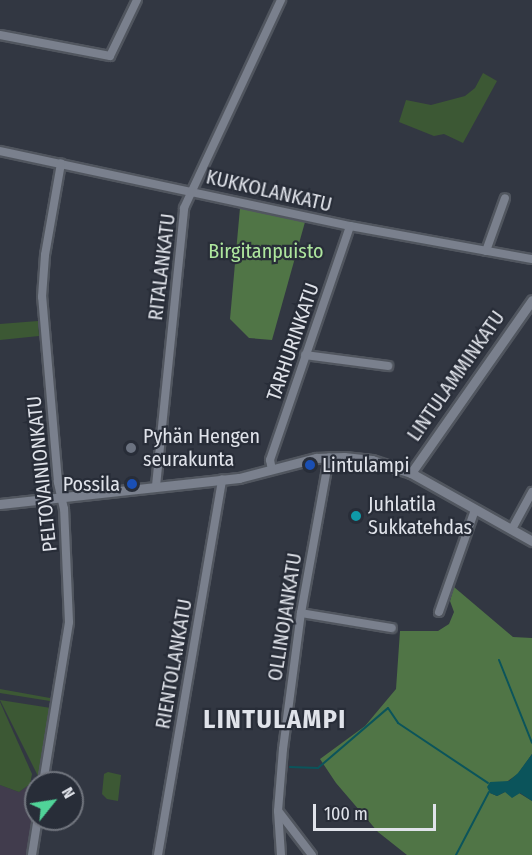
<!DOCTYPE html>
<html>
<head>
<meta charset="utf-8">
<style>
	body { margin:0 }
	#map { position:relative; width:532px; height:855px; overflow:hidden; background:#323742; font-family:"Fira Sans Condensed",sans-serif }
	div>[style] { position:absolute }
	.education>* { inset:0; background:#413c4d }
	.green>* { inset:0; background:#3c5834 }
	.forest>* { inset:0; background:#507546 }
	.water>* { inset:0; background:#0b545b }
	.stream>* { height:2px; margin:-1px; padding:0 1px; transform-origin:1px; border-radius:1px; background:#0b545b }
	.roads { filter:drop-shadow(2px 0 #51565f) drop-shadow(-2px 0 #51565f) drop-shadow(0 2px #51565f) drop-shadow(0 -2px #51565f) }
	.minor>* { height:8px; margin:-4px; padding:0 4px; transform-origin:4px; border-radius:4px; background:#7a808d }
	.tertiary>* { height:9px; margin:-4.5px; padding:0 4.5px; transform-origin:4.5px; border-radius:4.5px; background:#7a808d }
	.dots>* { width:16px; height:16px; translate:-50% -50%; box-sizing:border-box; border:3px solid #282d38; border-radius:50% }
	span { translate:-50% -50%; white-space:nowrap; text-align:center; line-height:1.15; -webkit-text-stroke:4.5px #282d38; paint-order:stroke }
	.street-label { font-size:20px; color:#e0e3ea }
	.park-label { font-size:20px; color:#aee69e }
	.poi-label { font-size:20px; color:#e0e3ea }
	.left { translate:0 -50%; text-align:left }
	.right { translate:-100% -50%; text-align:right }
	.district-label { font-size:26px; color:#e0e3ea; font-weight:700; letter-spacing:1.5px }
	.north { position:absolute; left:24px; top:771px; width:60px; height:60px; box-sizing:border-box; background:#282d38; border:2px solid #72767f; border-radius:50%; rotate:60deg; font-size:16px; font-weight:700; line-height:24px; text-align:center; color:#e0e3ea }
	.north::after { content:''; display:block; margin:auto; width:21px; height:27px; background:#50d398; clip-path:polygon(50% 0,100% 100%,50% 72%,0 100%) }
	.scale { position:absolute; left:313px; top:804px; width:123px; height:27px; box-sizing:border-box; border:3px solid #e0e3ea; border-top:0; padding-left:8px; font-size:18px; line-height:21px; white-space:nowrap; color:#e0e3ea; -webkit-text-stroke:4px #282d38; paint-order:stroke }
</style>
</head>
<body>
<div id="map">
	<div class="education">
		<i style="clip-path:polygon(30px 784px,36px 785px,36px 799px,26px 855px,0 855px,0 785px,19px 792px)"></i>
	</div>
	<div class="green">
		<i style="clip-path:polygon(483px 73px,497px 81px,463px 143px,444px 134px,434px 136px,399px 122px,406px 100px,431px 105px,465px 96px,475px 88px)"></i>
		<i style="clip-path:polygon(38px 321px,39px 336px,0 340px,0 324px)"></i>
		<i style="clip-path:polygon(0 689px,50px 698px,50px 701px,0 693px)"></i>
		<i style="clip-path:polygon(0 700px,51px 708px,39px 778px)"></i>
		<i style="clip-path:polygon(0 702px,32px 774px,30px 784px,19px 792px,0 785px)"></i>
		<i style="clip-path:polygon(108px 772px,121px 775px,118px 801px,107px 799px,102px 794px,104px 774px)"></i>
	</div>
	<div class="forest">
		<i style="clip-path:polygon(240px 208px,305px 222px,272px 340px,249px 338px,230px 319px)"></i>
		<i style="clip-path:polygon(454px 587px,513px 637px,532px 638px,532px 754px,518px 774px,490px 793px,497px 796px,505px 792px,519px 793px,532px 801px,532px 855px,407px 855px,378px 832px,336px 783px,320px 759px,365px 726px,396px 689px,400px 631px,438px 631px,449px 624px,454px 612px,450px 601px)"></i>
	</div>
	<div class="water">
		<i style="clip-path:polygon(532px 754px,532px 801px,520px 793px,512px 798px,505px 792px,497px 796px,490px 793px,487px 787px,490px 782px,509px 781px,518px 773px)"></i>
	</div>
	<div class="stream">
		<i style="left:499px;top:660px;width:89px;rotate:68.3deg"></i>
		<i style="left:290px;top:767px;width:28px;rotate:2deg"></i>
		<i style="left:318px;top:768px;width:92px;rotate:-40.6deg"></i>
		<i style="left:388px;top:708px;width:18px;rotate:56deg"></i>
		<i style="left:398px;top:723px;width:108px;rotate:33.7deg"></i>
		<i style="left:456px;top:855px;width:71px;rotate:-62.4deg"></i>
	</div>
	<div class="roads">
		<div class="minor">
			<i style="left:0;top:35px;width:112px;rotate:10.8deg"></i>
			<i style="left:110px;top:56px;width:62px;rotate:-64.3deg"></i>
			<i style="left:0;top:151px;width:358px;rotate:12.1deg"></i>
			<i style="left:350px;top:226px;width:185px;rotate:10.3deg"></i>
			<i style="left:486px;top:251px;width:56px;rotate:-70.3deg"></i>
			<i style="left:305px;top:355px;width:84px;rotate:7.5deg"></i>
			<i style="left:272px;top:470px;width:10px;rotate:-101deg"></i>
			<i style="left:270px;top:460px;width:247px;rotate:-71.1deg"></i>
			<i style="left:156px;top:486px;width:279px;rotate:-84.2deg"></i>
			<i style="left:184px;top:208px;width:230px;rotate:-65deg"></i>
			<i style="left:512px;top:529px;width:42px;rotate:-61.6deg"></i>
			<i style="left:439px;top:612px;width:108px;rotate:-70.6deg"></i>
			<i style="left:301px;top:613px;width:92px;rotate:9.4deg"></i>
			<i style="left:43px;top:783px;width:163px;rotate:-80.8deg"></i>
			<i style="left:69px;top:622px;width:113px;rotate:-92.5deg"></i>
			<i style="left:64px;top:509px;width:28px;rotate:-103deg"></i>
			<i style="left:58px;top:482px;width:186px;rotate:-94.9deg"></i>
			<i style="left:42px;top:297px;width:42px;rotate:-85.9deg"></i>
			<i style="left:45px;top:255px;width:93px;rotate:-80.1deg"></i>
			<i style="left:279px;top:812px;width:54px;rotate:52.5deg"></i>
			<i style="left:32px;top:855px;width:36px;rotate:-81deg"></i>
			<i style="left:158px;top:855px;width:381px;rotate:-80.3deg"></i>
			<i style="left:281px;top:855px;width:44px;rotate:-93.9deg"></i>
			<i style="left:278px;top:811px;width:62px;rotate:-85.4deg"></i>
			<i style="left:283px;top:749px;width:137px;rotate:-82.5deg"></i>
			<i style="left:301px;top:613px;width:158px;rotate:-79.8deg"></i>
		</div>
		<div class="tertiary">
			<i style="left:411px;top:473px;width:211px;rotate:-55deg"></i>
			<i style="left:0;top:504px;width:240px;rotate:-6.2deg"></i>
			<i style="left:239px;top:478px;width:80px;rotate:-14.6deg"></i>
			<i style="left:316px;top:458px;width:28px;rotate:-2deg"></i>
			<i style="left:344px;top:457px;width:28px;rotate:6deg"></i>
			<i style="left:372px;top:460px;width:41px;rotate:18.4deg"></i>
			<i style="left:411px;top:473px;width:139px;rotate:29.3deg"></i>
		</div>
	</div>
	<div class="dots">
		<i style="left:131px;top:448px;background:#6b7280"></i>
		<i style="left:310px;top:465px;background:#1a4fb4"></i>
		<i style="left:132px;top:484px;background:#1a4fb4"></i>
		<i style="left:356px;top:516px;background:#0f9aa8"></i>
	</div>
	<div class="street-label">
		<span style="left:269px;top:191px;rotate:13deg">KUKKOLANKATU</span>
		<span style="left:162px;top:267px;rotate:-83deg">RITALANKATU</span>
		<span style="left:293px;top:342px;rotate:-71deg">TARHURINKATU</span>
		<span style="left:456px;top:376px;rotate:-55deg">LINTULAMMINKATU</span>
		<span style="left:42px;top:474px;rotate:-96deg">PELTOVAINIONKATU</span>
		<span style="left:285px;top:617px;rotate:-81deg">OLLINOJANKATU</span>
		<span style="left:174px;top:664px;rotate:-80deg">RIENTOLANKATU</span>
	</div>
	<div class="park-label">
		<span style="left:266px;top:251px">Birgitanpuisto</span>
	</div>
	<div class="poi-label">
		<span class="left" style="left:143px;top:448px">Pyhän Hengen<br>seurakunta</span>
		<span class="left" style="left:322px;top:465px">Lintulampi</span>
		<span class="right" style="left:120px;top:484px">Possila</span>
		<span class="left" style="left:368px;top:516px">Juhlatila<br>Sukkatehdas</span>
	</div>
	<div class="district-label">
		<span style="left:275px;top:720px">LINTULAMPI</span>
	</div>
	<div class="north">N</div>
	<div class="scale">100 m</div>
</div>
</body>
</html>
